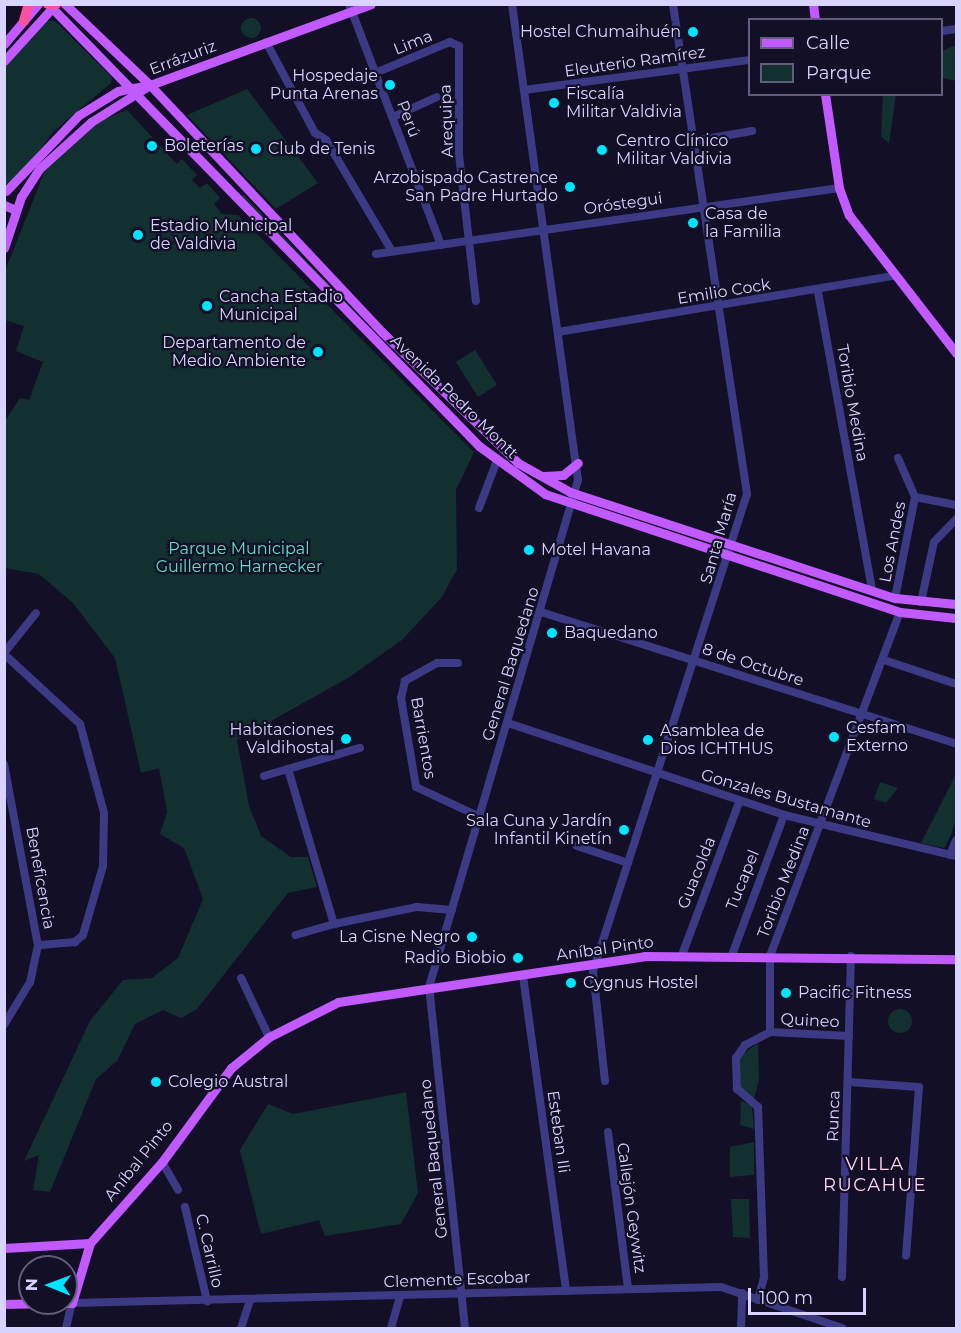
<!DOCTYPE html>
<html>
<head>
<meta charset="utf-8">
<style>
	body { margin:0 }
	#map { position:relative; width:961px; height:1333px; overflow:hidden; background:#130f26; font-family:Montserrat,sans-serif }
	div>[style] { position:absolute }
	.green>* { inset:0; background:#12302f }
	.round { border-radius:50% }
	.minor>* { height:8px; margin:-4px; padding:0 4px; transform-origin:4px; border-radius:4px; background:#3d3a85 }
	.major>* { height:9px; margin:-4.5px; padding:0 4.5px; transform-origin:4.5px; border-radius:4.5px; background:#c25bff }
	.highway>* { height:10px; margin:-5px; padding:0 5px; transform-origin:5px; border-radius:5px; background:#ff4fa3 }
	.dots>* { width:16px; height:16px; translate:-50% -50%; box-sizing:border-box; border:3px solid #130f26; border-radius:50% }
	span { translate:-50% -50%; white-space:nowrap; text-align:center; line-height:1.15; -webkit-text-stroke:4.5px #130f26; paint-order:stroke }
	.poi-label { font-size:16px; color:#d9d4ff }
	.right { translate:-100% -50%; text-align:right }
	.left { translate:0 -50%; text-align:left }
	.street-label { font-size:16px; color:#d9d4ff }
	.park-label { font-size:16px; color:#5fe0c0 }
	.neighbourhood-label { font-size:18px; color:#ffd6f0; letter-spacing:1.5px }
	.frame { position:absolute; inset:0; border:6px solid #d9d4ff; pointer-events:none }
	.legend { position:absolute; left:748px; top:18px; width:195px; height:78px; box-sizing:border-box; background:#130f26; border:2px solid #625e7d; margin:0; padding:8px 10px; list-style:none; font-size:18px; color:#d9d4ff }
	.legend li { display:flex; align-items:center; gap:12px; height:30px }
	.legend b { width:30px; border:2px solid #625e7d }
	.north { position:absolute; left:18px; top:1255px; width:60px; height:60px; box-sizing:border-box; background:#130f26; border:2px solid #625e7d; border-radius:50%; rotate:271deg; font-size:16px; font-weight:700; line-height:24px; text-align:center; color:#d9d4ff }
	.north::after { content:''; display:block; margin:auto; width:21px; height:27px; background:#00e5ff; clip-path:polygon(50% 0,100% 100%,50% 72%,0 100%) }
	.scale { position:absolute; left:748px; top:1288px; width:118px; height:27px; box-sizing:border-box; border:3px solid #d9d4ff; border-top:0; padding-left:8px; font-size:18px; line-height:21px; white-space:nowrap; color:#d9d4ff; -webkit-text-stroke:4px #130f26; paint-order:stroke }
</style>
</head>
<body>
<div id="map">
	<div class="green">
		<i class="round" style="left:241px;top:18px;width:20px;height:20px"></i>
		<i style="clip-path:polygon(47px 21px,55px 21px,112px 77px,111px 83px,54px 131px,15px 182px,5px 187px,5px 67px)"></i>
		<i style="clip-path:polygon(956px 45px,956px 81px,942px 78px,942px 51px)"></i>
		<i style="clip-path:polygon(247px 89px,318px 183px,276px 209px,187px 115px)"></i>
		<i style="clip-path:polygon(883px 95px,896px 95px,889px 143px,881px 137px)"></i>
		<i style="clip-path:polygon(127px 110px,177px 164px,182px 159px,197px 175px,192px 180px,200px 188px,207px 183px,220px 198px,214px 204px,222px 214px,238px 215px,474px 452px,456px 490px,457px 569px,442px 597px,402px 640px,348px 678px,237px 740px,249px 806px,261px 836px,291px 857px,308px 857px,317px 887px,288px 893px,197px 1009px,181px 1018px,163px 1010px,135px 1024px,117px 1061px,96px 1079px,50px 1192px,33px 1190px,39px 1155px,24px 1161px,90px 1021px,123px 980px,152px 978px,178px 958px,203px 899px,184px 848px,160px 834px,167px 812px,159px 768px,141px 773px,115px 658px,73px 603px,39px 574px,5px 568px,5px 421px,20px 398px,29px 400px,43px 362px,16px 351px,24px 326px,5px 320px,5px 271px,48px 163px,87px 126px)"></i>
		<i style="clip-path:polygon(244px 195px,332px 288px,363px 320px,240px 196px)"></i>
		<i style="clip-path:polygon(475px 350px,497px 385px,478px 397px,456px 362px)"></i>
		<i style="clip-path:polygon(956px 774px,956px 819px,951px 835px,944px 848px,921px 843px)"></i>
		<i style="clip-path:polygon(880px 782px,898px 788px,886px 803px,874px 799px)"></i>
		<i class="round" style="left:888px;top:1009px;width:24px;height:24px"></i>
		<i style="clip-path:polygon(758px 1043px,759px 1079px,754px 1099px,740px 1087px,739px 1057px)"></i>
		<i style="clip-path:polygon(406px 1092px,418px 1193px,401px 1224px,325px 1236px,319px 1220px,261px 1234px,240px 1150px,268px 1104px,293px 1114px)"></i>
		<i style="clip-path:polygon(741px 1101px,752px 1106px,754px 1129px,740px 1125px)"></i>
		<i style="clip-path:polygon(754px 1142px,754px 1175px,730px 1177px,730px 1147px)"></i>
		<i style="clip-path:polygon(731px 1199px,749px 1199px,750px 1238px,733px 1237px)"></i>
	</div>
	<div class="minor">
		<i style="left:349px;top:4px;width:258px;rotate:69.1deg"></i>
		<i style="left:942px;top:31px;width:14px;rotate:-8deg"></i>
		<i style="left:266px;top:42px;width:103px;rotate:61.7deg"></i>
		<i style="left:315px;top:133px;width:13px;rotate:32deg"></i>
		<i style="left:326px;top:140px;width:129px;rotate:59.3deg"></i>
		<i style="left:375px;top:73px;width:81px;rotate:-22.5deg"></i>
		<i style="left:450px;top:42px;width:10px;rotate:24deg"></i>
		<i style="left:459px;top:46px;width:109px;rotate:90deg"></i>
		<i style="left:459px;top:155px;width:147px;rotate:83.4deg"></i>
		<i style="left:524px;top:90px;width:228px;rotate:-7.6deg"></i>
		<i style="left:393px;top:117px;width:48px;rotate:-24.4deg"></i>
		<i style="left:693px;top:141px;width:60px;rotate:-9.6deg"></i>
		<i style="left:376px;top:254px;width:468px;rotate:-8.1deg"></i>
		<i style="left:818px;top:292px;width:303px;rotate:79.7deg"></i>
		<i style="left:558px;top:332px;width:340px;rotate:-9.5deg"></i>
		<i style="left:898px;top:458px;width:43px;rotate:66.4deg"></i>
		<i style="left:479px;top:508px;width:48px;rotate:-69.3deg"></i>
		<i style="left:895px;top:598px;width:103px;rotate:-78.8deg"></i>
		<i style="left:915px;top:497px;width:42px;rotate:11deg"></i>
		<i style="left:921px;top:602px;width:61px;rotate:-77.8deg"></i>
		<i style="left:934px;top:542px;width:32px;rotate:-46deg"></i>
		<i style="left:541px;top:612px;width:435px;rotate:17.6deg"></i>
		<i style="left:4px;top:653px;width:51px;rotate:-51.3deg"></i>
		<i style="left:4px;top:654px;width:103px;rotate:42.6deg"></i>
		<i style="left:80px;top:724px;width:92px;rotate:74.9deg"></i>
		<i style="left:104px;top:813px;width:53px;rotate:91.1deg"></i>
		<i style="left:103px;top:866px;width:72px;rotate:106.2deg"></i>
		<i style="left:83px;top:935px;width:11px;rotate:139deg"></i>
		<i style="left:75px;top:942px;width:37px;rotate:175deg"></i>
		<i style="left:884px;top:660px;width:76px;rotate:18.4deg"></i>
		<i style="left:458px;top:663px;width:21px;rotate:180deg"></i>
		<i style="left:437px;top:663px;width:37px;rotate:151deg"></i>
		<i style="left:405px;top:681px;width:17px;rotate:103deg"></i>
		<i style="left:401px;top:698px;width:90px;rotate:80.4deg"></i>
		<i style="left:416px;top:787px;width:71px;rotate:25.1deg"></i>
		<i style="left:508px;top:723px;width:291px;rotate:18.4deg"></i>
		<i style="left:784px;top:815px;width:177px;rotate:13.4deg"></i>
		<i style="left:4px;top:764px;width:184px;rotate:79.4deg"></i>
		<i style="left:38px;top:945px;width:38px;rotate:102deg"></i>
		<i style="left:30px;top:982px;width:50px;rotate:121.2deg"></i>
		<i style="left:288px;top:769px;width:162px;rotate:73.5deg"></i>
		<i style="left:334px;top:924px;width:40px;rotate:164deg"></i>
		<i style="left:264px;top:776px;width:100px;rotate:-16.3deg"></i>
		<i style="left:577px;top:846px;width:54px;rotate:18.4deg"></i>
		<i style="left:950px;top:855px;width:16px;rotate:-68deg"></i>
		<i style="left:334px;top:924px;width:85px;rotate:-11.6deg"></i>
		<i style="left:417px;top:907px;width:35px;rotate:5deg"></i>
		<i style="left:682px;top:955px;width:165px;rotate:-69.5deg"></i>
		<i style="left:732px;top:955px;width:149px;rotate:-69.6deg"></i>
		<i style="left:523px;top:976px;width:318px;rotate:82.2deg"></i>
		<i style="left:241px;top:978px;width:65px;rotate:64.6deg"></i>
		<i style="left:770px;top:1032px;width:76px;rotate:-90deg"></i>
		<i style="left:770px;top:956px;width:368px;rotate:-69.3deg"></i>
		<i style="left:605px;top:1081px;width:111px;rotate:-96.2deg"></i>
		<i style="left:593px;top:971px;width:501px;rotate:-72.11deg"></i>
		<i style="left:747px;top:494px;width:496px;rotate:-98.6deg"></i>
		<i style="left:849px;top:1082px;width:70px;rotate:4.1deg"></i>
		<i style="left:919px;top:1087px;width:169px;rotate:94.4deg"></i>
		<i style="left:608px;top:1132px;width:157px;rotate:82.7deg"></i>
		<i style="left:162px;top:1162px;width:32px;rotate:60deg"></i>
		<i style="left:185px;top:1207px;width:97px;rotate:76.8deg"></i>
		<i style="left:842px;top:1277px;width:321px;rotate:-88.4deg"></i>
		<i style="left:758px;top:1300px;width:24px;rotate:-75deg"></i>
		<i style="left:764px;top:1277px;width:170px;rotate:-92deg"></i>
		<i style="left:758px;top:1107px;width:28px;rotate:-139deg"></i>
		<i style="left:737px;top:1089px;width:31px;rotate:-92deg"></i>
		<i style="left:736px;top:1058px;width:16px;rotate:-55deg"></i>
		<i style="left:745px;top:1045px;width:28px;rotate:-27deg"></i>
		<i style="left:770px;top:1032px;width:79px;rotate:2.9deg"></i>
		<i style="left:66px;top:1328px;width:26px;rotate:-77deg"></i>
		<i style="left:72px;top:1303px;width:649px;rotate:-1.41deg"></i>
		<i style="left:721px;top:1287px;width:128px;rotate:18.7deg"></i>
		<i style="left:241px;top:1328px;width:28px;rotate:-72deg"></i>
		<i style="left:391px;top:1328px;width:32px;rotate:-74deg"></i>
		<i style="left:465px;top:1328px;width:343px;rotate:-96deg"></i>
		<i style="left:429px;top:987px;width:528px;rotate:-73.62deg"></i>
		<i style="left:578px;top:480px;width:481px;rotate:-97.9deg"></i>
		<i style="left:741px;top:1328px;width:35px;rotate:-88deg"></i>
	</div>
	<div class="major">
		<i style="left:65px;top:4px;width:117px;rotate:43.6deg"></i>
		<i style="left:150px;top:85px;width:339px;rotate:46.8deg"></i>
		<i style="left:382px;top:332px;width:189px;rotate:43.9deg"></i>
		<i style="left:518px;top:463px;width:60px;rotate:29.1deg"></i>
		<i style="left:570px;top:492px;width:342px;rotate:18.1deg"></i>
		<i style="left:895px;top:598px;width:61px;rotate:5.6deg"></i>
		<i style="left:813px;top:4px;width:16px;rotate:83deg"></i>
		<i style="left:4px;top:44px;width:52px;rotate:-49.6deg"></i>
		<i style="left:4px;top:61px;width:72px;rotate:-47.8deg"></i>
		<i style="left:52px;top:8px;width:612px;rotate:45.73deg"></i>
		<i style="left:479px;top:446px;width:82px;rotate:36deg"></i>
		<i style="left:545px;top:494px;width:374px;rotate:18.4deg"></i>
		<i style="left:900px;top:612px;width:56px;rotate:6.1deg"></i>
		<i style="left:825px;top:94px;width:95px;rotate:81.5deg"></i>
		<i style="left:839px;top:188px;width:29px;rotate:70deg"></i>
		<i style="left:849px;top:215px;width:175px;rotate:52.2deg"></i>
		<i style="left:6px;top:191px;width:105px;rotate:-46.2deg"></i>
		<i style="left:79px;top:115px;width:46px;rotate:-31.6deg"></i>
		<i style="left:118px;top:91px;width:33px;rotate:-11deg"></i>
		<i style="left:4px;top:205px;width:13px;rotate:23deg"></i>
		<i style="left:4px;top:248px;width:54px;rotate:-71.6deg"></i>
		<i style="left:21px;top:197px;width:33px;rotate:-57deg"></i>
		<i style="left:39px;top:169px;width:70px;rotate:-42.1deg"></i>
		<i style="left:91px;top:122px;width:70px;rotate:-32.1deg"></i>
		<i style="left:150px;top:85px;width:235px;rotate:-20.1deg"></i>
		<i style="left:543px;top:476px;width:20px;rotate:-3deg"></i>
		<i style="left:563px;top:475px;width:19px;rotate:-39deg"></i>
		<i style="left:4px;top:1248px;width:86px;rotate:-3.3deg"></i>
		<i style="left:66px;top:1303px;width:6px"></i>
		<i style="left:72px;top:1303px;width:63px;rotate:-73.3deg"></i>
		<i style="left:90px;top:1243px;width:108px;rotate:-48.4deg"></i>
		<i style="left:162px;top:1162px;width:117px;rotate:-53.7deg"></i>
		<i style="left:231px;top:1068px;width:49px;rotate:-39.2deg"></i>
		<i style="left:269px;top:1037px;width:77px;rotate:-26.9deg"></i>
		<i style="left:338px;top:1002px;width:310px;rotate:-8.5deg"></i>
		<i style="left:645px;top:956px;width:311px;rotate:0.6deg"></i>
		<i style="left:4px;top:1304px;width:46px;rotate:-1.2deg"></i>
	</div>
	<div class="highway">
		<i style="left:48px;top:4px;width:8px"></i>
		<i style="left:24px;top:21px;width:18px;rotate:-74deg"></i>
	</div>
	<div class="dots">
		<i style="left:693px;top:32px;background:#00e5ff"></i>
		<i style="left:390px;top:85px;background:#00e5ff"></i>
		<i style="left:554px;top:103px;background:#00e5ff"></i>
		<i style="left:152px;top:146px;background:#00e5ff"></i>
		<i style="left:256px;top:149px;background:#00e5ff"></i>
		<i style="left:602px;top:150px;background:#00e5ff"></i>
		<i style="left:570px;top:187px;background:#00e5ff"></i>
		<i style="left:693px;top:223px;background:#00e5ff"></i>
		<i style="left:138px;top:235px;background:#00e5ff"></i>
		<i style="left:207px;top:306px;background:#00e5ff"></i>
		<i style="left:318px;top:352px;background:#00e5ff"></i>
		<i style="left:529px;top:550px;background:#00e5ff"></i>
		<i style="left:552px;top:633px;background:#00e5ff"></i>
		<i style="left:834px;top:737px;background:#00e5ff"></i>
		<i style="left:346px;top:739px;background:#00e5ff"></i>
		<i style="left:648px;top:740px;background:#00e5ff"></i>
		<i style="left:624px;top:830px;background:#00e5ff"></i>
		<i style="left:472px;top:937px;background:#00e5ff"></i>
		<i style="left:518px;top:958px;background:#00e5ff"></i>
		<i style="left:571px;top:983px;background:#00e5ff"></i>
		<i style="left:786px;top:993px;background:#00e5ff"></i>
		<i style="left:156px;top:1082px;background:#00e5ff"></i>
	</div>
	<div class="poi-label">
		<span class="right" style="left:681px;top:32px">Hostel Chumaihuén</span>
		<span class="right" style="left:378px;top:85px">Hospedaje<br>Punta Arenas</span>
		<span class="left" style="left:566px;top:103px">Fiscalía<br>Militar Valdivia</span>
		<span class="left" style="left:616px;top:150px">Centro Clínico<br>Militar Valdivia</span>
		<span class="left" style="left:164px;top:146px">Boleterías</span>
		<span class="left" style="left:268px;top:149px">Club de Tenis</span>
		<span class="right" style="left:558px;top:187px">Arzobispado Castrence<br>San Padre Hurtado</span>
		<span class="left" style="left:705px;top:223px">Casa de<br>la Familia</span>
		<span class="left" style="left:150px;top:235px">Estadio Municipal<br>de Valdivia</span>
		<span class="left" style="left:219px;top:306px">Cancha Estadio<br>Municipal</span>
		<span class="right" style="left:306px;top:352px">Departamento de<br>Medio Ambiente</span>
		<span class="left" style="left:541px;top:550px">Motel Havana</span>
		<span class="left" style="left:564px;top:633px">Baquedano</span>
		<span class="left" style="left:846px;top:737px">Cesfam<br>Externo</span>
		<span class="right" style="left:334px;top:739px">Habitaciones<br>Valdihostal</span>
		<span class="left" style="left:660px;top:740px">Asamblea de<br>Dios ICHTHUS</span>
		<span class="right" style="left:612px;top:830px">Sala Cuna y Jardín<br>Infantil Kinetín</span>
		<span class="right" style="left:460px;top:937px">La Cisne Negro</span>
		<span class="right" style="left:506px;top:958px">Radio Biobio</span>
		<span class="left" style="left:583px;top:983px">Cygnus Hostel</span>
		<span class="left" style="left:798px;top:993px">Pacific Fitness</span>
		<span class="left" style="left:168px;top:1082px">Colegio Austral</span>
	</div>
	<div class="street-label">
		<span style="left:413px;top:43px;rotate:-22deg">Lima</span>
		<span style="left:183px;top:58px;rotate:-21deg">Errázuriz</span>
		<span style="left:635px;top:62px;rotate:-8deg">Eleuterio Ramírez</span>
		<span style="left:408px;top:119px;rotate:69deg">Perú</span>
		<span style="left:447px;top:121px;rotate:-92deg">Arequipa</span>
		<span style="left:623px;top:204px;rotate:-8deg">Oróstegui</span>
		<span style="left:724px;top:292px;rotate:-9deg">Emilio Cock</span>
		<span style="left:454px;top:397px;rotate:44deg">Avenida Pedro Montt</span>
		<span style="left:852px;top:403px;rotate:80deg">Toribio Medina</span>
		<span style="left:719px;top:538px;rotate:-74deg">Santa María</span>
		<span style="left:893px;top:542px;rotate:-79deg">Los Andes</span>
		<span style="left:511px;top:664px;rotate:-73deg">General Baquedano</span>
		<span style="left:753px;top:665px;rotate:18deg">8 de Octubre</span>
		<span style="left:423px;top:738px;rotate:80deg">Barrientos</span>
		<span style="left:786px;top:799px;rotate:16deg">Gonzales Bustamante</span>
		<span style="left:697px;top:873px;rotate:-68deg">Guacolda</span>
		<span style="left:40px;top:878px;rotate:80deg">Beneficencia</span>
		<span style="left:743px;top:880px;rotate:-68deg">Tucapel</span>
		<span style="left:784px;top:882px;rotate:-69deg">Toribio Medina</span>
		<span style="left:605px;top:949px;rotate:-8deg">Aníbal Pinto</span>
		<span style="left:810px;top:1021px;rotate:3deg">Quineo</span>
		<span style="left:834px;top:1116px;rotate:-88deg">Runca</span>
		<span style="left:558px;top:1132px;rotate:82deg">Esteban Ili</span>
		<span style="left:434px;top:1159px;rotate:-96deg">General Baquedano</span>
		<span style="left:139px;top:1161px;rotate:-51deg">Aníbal Pinto</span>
		<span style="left:631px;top:1208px;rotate:82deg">Callejón Geywitz</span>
		<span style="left:209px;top:1251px;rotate:77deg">C. Carrillo</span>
		<span style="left:457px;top:1280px;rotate:-2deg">Clemente Escobar</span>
	</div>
	<div class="park-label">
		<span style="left:239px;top:558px">Parque Municipal<br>Guillermo Harnecker</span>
	</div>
	<div class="neighbourhood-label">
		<span style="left:875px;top:1175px">VILLA<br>RUCAHUE</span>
	</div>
	<div class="frame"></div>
	<ul class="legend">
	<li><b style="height:8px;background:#c25bff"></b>Calle</li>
	<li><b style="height:16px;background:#12302f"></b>Parque</li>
	</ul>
	<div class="north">N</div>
	<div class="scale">100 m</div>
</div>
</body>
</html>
